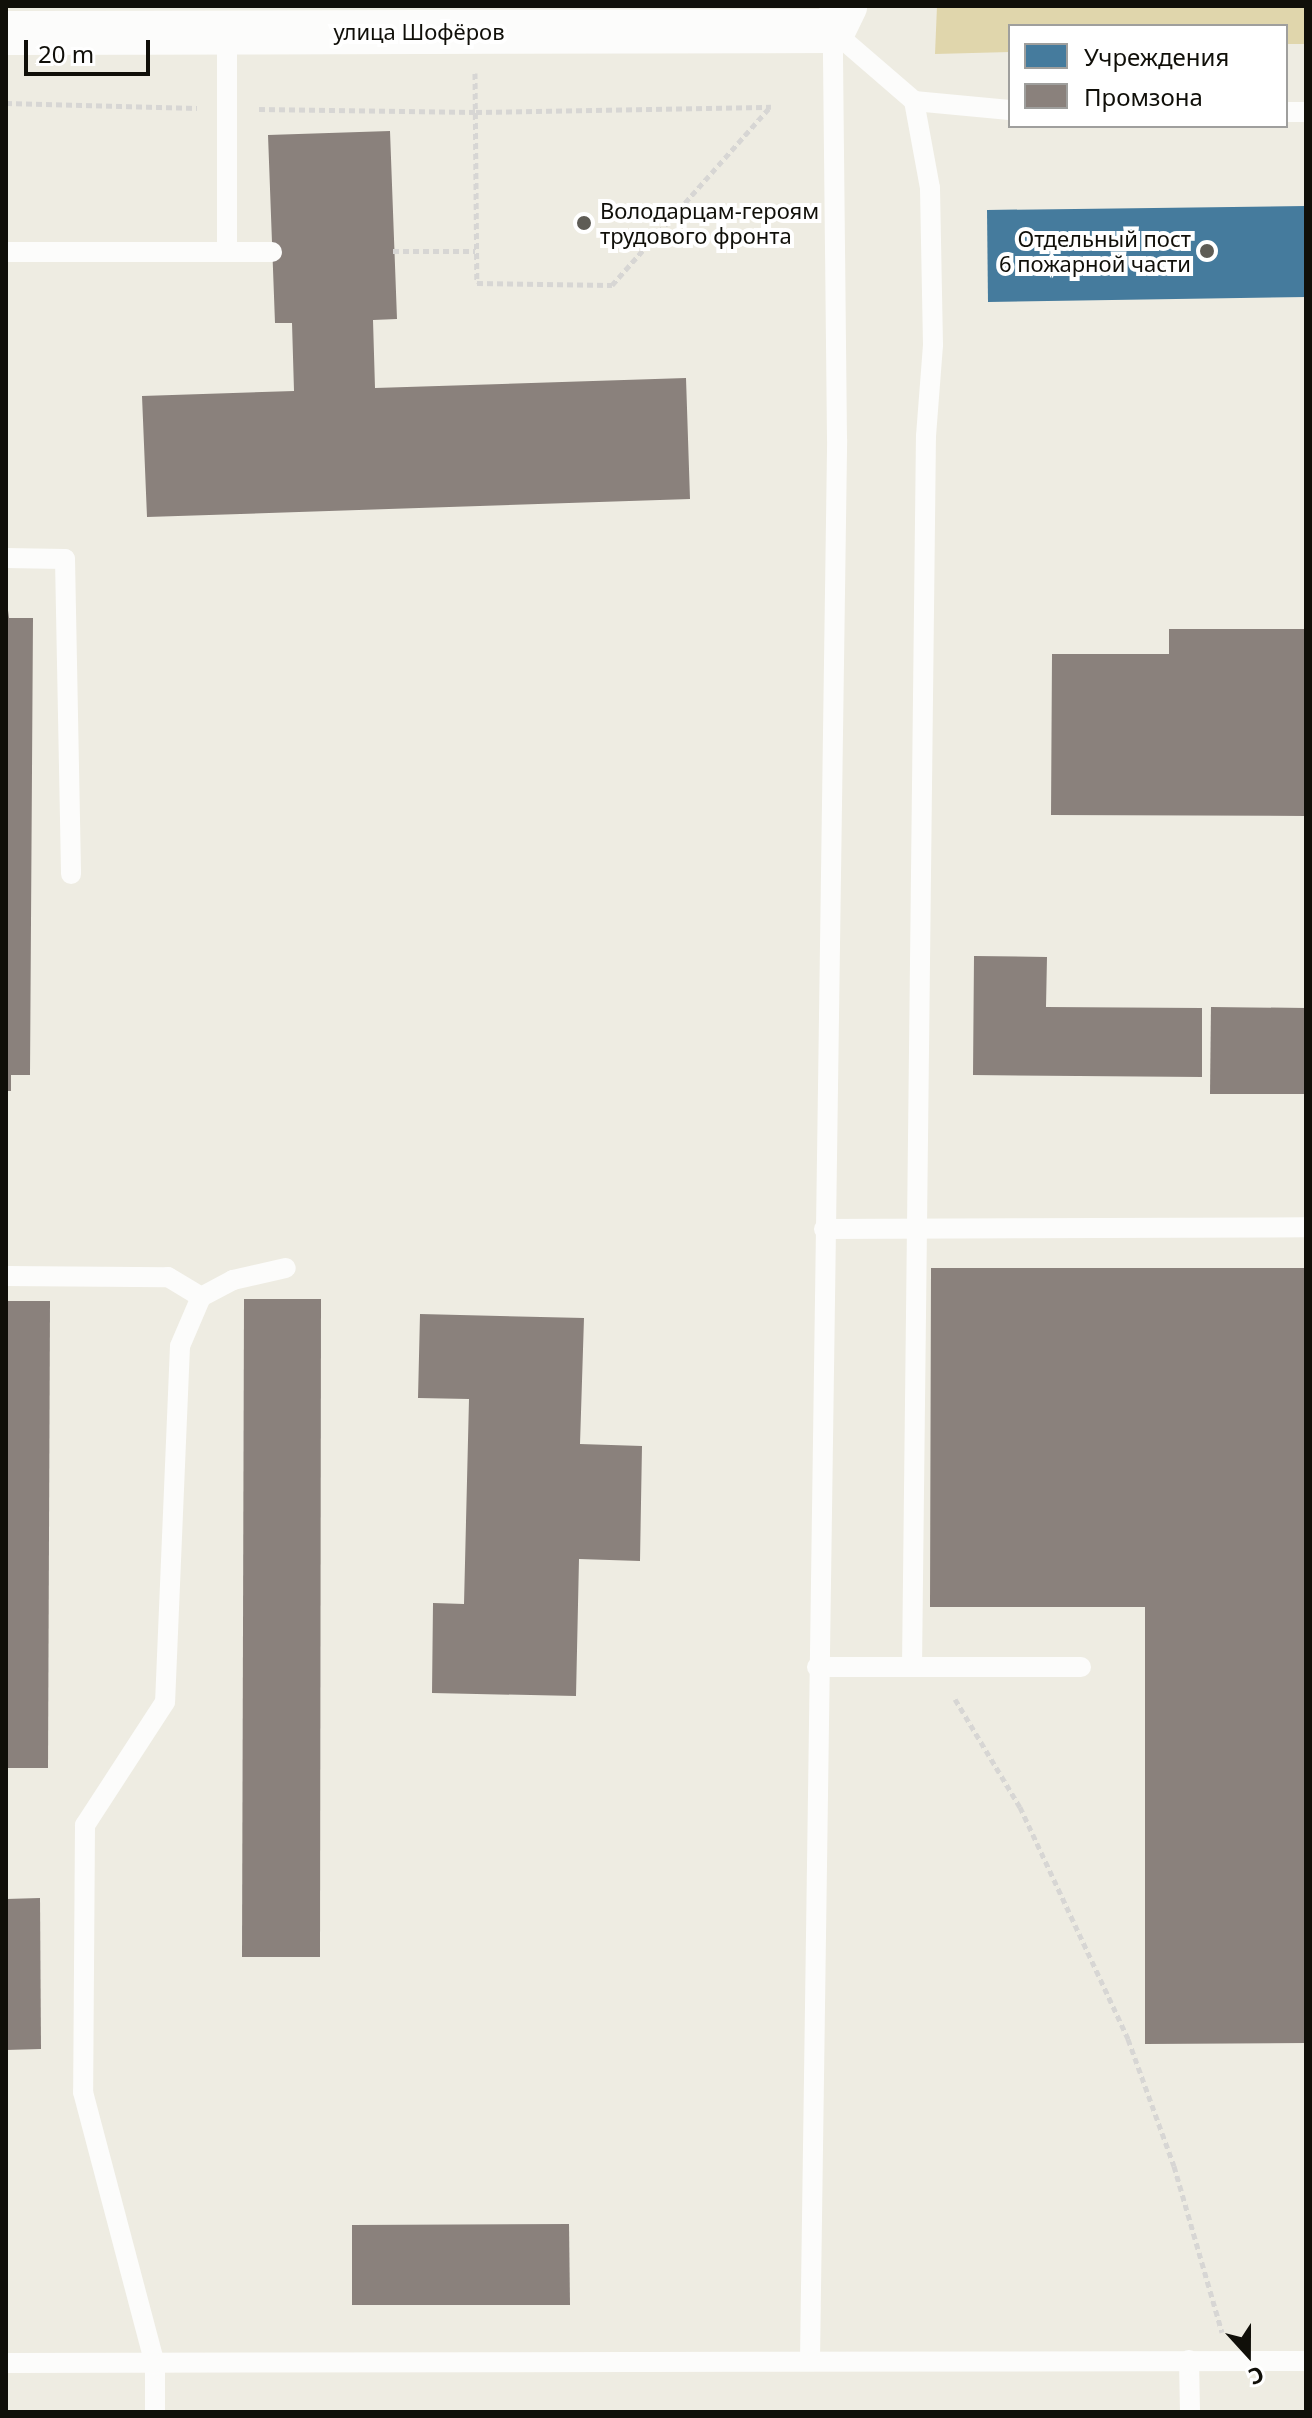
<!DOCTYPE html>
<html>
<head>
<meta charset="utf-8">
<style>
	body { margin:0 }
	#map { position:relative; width:1312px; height:2418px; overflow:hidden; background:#eeece2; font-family:"Noto Sans",sans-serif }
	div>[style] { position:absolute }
	.green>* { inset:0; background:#e0d6ac }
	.public>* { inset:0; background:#457b9d }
	.industry>* { inset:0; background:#8a817c }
	.path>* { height:5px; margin-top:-2.5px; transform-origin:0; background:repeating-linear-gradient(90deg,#d7d6d4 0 6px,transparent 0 10px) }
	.lane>* { height:20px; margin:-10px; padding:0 10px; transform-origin:10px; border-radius:10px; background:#fcfcfb }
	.secondary>* { height:44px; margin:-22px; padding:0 22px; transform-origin:22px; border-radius:22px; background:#fcfcfb }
	.dots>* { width:22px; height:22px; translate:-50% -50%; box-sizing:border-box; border:4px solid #fff; border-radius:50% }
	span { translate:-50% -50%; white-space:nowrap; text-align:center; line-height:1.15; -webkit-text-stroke:8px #fff; paint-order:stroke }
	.street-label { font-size:22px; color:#100f09 }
	.poi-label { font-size:22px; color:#100f09 }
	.left { translate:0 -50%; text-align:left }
	.right { translate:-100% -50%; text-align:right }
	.frame { position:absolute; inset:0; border:8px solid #100f09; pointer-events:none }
	.legend { position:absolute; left:1008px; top:24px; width:280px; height:104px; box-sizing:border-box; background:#fff; border:2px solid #9f9f9d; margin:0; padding:10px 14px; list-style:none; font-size:24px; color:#100f09 }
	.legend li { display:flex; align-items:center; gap:16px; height:40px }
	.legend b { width:40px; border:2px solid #9f9f9d }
	.north { position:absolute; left:1208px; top:2314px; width:80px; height:80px; -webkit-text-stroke:6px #fff; paint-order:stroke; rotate:159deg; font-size:22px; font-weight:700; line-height:32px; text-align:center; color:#100f09 }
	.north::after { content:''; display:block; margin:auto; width:28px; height:36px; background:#100f09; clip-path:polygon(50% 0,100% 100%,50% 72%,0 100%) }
	.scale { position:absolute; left:24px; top:40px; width:126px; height:36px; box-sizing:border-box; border:4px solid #100f09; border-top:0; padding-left:10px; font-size:24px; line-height:28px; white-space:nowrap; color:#100f09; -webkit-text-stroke:6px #fff; paint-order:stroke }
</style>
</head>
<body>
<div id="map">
	<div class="green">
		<i style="clip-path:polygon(937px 6px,1306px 6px,1306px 44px,1286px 44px,1286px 26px,1010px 26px,1010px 52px,935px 54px)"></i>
	</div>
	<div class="public">
		<i style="clip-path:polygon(1306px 206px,1306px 297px,988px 302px,987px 210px)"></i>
	</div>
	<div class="industry">
		<i style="clip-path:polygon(390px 131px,397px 319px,373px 320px,375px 388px,686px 378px,690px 499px,147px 517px,142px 396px,294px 391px,292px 323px,275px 323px,268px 135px)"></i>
		<i style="clip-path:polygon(6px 595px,9px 618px,33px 618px,30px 1075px,11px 1075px,11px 1091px,6px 1091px)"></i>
		<i style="clip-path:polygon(1169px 629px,1306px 629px,1306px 816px,1051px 815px,1052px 654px,1169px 654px)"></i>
		<i style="clip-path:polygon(974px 956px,1047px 957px,1046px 1007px,1202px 1008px,1202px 1077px,973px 1075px)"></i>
		<i style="clip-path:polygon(1211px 1007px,1306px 1008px,1306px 1094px,1210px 1094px)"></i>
		<i style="clip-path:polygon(931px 1268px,1306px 1268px,1306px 2043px,1145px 2044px,1145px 1607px,930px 1607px)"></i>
		<i style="clip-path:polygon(244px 1299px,321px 1299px,320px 1957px,242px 1957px)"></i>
		<i style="clip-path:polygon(6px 1301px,50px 1301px,48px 1768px,6px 1768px)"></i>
		<i style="clip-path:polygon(420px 1314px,584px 1318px,580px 1444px,642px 1446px,640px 1561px,579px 1559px,576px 1696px,432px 1693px,433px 1603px,464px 1604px,469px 1399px,418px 1398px)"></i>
		<i style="clip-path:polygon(40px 1898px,41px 2049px,6px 2050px,6px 1899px)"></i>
		<i style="clip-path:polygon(569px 2224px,570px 2305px,352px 2305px,352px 2225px)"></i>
	</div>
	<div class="path">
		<i style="left:475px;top:73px;width:210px;rotate:89.5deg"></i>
		<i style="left:477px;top:283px;width:135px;rotate:0.8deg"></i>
		<i style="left:612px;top:285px;width:238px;rotate:-48.4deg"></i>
		<i style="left:6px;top:103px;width:191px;rotate:1.5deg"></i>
		<i style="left:259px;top:109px;width:217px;rotate:0.8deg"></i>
		<i style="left:476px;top:112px;width:295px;rotate:-1deg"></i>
		<i style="left:393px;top:251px;width:82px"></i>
		<i style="left:955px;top:1699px;width:126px;rotate:59deg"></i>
		<i style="left:1020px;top:1807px;width:256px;rotate:65deg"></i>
		<i style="left:1128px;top:2039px;width:135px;rotate:70.1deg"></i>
		<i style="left:1174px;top:2166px;width:173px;rotate:73.9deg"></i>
	</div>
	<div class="lane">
		<i style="left:833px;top:31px;width:107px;rotate:40.8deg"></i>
		<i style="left:914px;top:101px;width:96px;rotate:5.4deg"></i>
		<i style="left:227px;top:33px;width:219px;rotate:90deg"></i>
		<i style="left:1286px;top:112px;width:20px"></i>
		<i style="left:6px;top:252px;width:266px"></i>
		<i style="left:6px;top:558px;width:59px;rotate:1deg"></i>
		<i style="left:65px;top:559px;width:315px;rotate:88.9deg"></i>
		<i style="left:824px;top:1229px;width:482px;rotate:-0.2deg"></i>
		<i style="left:6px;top:1276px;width:162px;rotate:0.4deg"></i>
		<i style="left:168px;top:1277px;width:39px;rotate:31deg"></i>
		<i style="left:201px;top:1297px;width:53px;rotate:113.2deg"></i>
		<i style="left:180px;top:1346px;width:356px;rotate:92.4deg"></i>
		<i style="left:165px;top:1702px;width:147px;rotate:123deg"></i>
		<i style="left:85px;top:1825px;width:267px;rotate:90.4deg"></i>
		<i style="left:83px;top:2092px;width:282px;rotate:75.2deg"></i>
		<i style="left:155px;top:2365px;width:47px;rotate:90deg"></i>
		<i style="left:201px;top:1297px;width:36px;rotate:-28deg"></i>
		<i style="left:233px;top:1280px;width:54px;rotate:-12.8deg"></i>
		<i style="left:817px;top:1667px;width:264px"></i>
		<i style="left:912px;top:1667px;width:1231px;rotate:-89.35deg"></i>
		<i style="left:926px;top:436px;width:91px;rotate:-85.6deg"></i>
		<i style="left:933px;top:345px;width:157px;rotate:-91.1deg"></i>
		<i style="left:930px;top:188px;width:88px;rotate:-100.4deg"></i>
		<i style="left:810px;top:2360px;width:1921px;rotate:-89.19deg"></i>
		<i style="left:837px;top:439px;width:408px;rotate:-90.6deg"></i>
		<i style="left:1189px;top:2360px;width:52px;rotate:88.9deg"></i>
		<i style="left:6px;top:2363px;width:1300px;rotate:-0.09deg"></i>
	</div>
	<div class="secondary">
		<i style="left:6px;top:33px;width:827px;rotate:-0.14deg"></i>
		<i style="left:833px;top:31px;width:28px;rotate:-64deg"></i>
	</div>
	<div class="dots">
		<i style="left:584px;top:223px;background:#5e5c55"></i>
		<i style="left:1207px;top:251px;background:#5e5c55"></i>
	</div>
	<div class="street-label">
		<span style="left:419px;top:32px">улица Шофёров</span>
	</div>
	<div class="poi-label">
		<span class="left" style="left:600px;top:223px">Володарцам-героям<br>трудового фронта</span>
		<span class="right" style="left:1191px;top:251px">Отдельный пост<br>6 пожарной части</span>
	</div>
	<div class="frame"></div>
	<ul class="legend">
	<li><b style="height:22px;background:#457b9d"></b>Учреждения</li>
	<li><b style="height:22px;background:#8a817c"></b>Промзона</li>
	</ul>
	<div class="north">С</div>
	<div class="scale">20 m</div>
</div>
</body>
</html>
